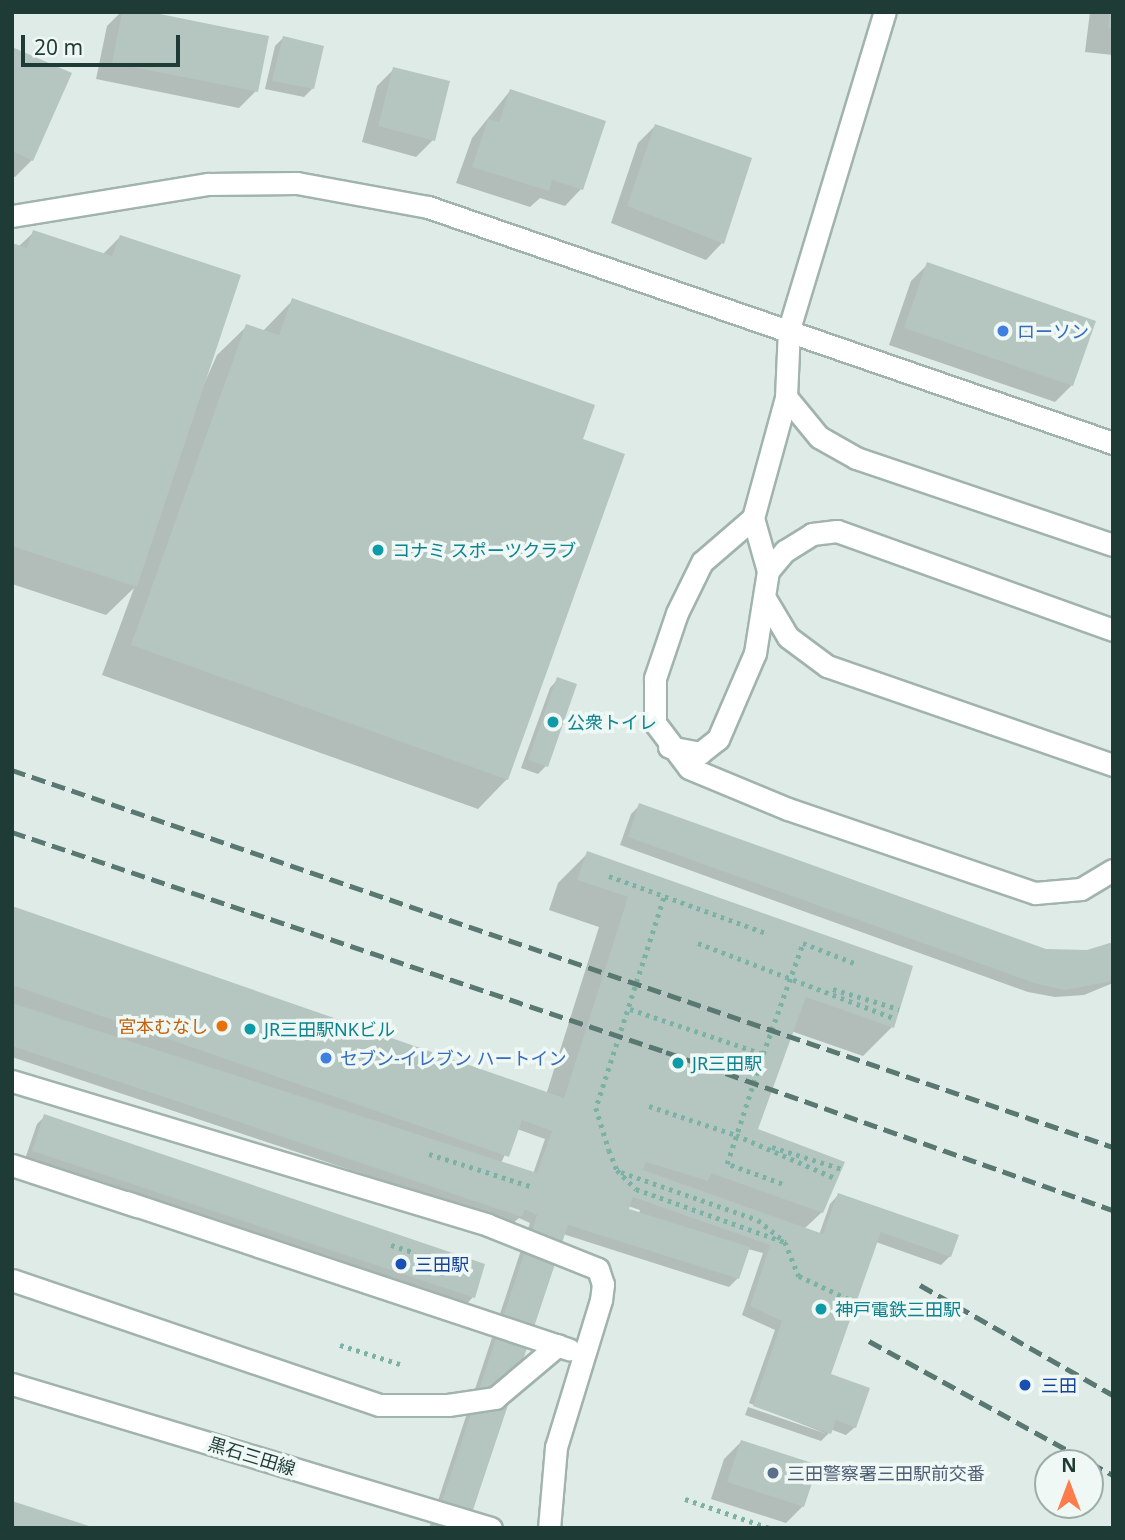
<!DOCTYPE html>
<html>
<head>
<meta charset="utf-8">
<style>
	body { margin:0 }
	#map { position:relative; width:1125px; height:1540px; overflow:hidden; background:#dfebe6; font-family:"Noto Sans","Noto Sans JP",sans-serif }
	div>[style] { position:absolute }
	.shadow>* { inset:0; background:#0003 }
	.building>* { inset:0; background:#b4c6bf }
	.path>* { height:4.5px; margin-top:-2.25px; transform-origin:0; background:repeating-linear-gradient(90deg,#7cb2a2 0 3.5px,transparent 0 8.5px) }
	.roads { filter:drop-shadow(2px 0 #a1b3ad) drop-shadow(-2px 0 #a1b3ad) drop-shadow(0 2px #a1b3ad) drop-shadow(0 -2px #a1b3ad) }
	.lane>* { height:21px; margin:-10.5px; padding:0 10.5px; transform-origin:10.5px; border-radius:10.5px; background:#fff }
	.street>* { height:21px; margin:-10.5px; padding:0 10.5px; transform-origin:10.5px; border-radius:10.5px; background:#fff }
	.secondary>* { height:21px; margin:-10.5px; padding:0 10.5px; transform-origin:10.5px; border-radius:10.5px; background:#fff }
	.rail>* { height:5px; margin-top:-2.5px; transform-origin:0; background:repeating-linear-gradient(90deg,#587871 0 14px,transparent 0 21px) }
	.dots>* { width:19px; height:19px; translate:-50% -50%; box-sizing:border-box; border:4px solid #eff8f4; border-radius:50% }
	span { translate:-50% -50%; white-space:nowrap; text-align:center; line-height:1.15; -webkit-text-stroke:7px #eff8f4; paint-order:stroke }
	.shop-label { font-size:18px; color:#366cbe }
	.left { translate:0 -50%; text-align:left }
	.culture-label { font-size:18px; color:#0d838f }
	.food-label { font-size:18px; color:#c56008 }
	.right { translate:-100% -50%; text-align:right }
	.transit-label { font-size:18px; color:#164399 }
	.street-label { font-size:18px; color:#1e3c35 }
	.service-label { font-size:18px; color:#4e5e75 }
	.frame { position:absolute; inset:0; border:14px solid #1e3c35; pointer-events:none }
	.north { position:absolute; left:1034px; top:1449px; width:70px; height:70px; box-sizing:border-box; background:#eff8f4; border:2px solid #9bada8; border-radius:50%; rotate:0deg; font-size:19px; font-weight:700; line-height:28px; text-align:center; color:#1e3c35 }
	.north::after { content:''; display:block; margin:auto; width:24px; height:32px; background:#fd7c4b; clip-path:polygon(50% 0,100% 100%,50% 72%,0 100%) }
	.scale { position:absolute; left:21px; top:35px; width:159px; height:32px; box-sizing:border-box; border:4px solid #1e3c35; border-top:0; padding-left:9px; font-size:21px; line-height:24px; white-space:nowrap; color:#1e3c35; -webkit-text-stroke:5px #eff8f4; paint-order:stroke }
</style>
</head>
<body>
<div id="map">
	<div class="shadow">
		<i style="clip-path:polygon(121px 12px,141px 12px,256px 91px,239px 108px,96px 79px,107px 26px)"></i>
		<i style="clip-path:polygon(1090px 12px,1113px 12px,1113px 55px,1085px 52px)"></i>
		<i style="clip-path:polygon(283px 38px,312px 89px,304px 97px,265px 89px,275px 46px)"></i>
		<i style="clip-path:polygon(12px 49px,32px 160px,15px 177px,12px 176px)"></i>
		<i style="clip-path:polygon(394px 69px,433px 140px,416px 157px,362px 142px,377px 86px)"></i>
		<i style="clip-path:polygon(510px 91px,581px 189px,565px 206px,540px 198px,530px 207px,456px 183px,472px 138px)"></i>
		<i style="clip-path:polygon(655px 126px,722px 243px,706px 260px,611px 223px,638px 143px)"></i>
		<i style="clip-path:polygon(34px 232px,102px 255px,120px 237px,197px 400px,217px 355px,247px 326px,263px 331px,293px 300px,581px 440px,507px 779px,478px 809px,102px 675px,134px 588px,106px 615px,12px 584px,12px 245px,18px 247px)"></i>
		<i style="clip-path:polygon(928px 264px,1072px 385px,1055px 402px,889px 345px,911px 281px)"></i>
		<i style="clip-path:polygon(558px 679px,546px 766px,538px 774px,521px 768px,550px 688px)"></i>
		<i style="clip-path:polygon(640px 805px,1046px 950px,1087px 952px,1113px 944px,1113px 983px,1084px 995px,1055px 997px,1028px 992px,620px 845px,631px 814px)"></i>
		<i style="clip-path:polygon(evenodd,588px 853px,892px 1027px,863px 1056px,791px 1031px,755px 1130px,822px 1212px,804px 1229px,819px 1235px,830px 1204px,838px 1195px,950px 1256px,941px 1265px,876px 1242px,829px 1375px,855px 1427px,846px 1435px,830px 1429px,829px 1433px,821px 1441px,745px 1415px,748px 1407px,827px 1434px,749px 1403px,775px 1330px,742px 1315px,763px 1253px,748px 1249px,737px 1279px,729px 1287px,563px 1234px,465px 1528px,429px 1528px,530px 1223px,519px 1218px,512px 1224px,12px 1057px,12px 908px,546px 1095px,599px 927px,549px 910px,558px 883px,588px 853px,517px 1129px,545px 1139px,533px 1174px,501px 1163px,517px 1129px,588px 853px,628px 1206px,640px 1210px,639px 1214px,627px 1210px,628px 1206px)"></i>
		<i style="clip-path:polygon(45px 1116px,473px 1297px,465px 1306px,25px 1159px,37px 1124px)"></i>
		<i style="clip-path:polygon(741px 1442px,803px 1506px,786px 1523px,711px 1499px,724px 1459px)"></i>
	</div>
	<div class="building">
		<i style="clip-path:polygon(122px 12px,150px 12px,269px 36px,258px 92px,112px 63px)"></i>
		<i style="clip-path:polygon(1110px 12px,1113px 12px,1113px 29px,1108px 28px)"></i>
		<i style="clip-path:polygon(283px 36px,324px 46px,314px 89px,272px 81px)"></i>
		<i style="clip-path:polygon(12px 47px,72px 73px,33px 161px,12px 151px)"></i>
		<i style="clip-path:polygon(393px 67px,450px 81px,435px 141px,378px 126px)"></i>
		<i style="clip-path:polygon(510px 89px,606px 121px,583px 190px,552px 180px,549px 191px,472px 167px,488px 119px,499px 122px)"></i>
		<i style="clip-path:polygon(655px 124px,752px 158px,724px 244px,627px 206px)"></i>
		<i style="clip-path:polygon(33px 230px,112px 256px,120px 235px,241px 275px,137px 587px,12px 546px,12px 243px,27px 248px)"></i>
		<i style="clip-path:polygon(927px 262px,1096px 321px,1073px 386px,904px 328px)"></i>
		<i style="clip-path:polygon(292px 298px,595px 405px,583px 439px,625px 454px,508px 780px,131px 645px,246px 324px,279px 335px)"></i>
		<i style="clip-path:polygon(557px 677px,577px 684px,548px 767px,528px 760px)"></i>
		<i style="clip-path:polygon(639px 803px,1046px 949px,1087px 950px,1113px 942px,1113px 981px,1065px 990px,1037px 984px,628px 837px)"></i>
		<i style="clip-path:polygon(587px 851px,913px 966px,894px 1028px,806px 997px,758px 1129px,845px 1162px,823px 1213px,711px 1173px,708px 1181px,646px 1162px,643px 1170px,823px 1234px,838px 1193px,959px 1235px,951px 1257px,881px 1232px,831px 1374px,870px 1388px,856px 1428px,836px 1420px,831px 1434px,753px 1406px,782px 1321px,750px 1306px,770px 1245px,633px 1197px,629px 1209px,750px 1247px,739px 1279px,568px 1225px,467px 1528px,433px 1528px,537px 1215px,525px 1209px,522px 1217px,12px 1046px,12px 1003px,537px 1173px,552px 1131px,522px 1120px,509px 1157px,12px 985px,12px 906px,564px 1098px,628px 897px,577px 880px)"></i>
		<i style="clip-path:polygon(44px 1114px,485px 1264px,475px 1298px,32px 1151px)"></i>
		<i style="clip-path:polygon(741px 1440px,818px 1465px,804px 1507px,727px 1482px)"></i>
		<i style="clip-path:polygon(12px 1501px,92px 1527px,92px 1528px,12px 1528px)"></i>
	</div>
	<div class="path">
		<i style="left:609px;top:876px;width:167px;rotate:20deg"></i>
		<i style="left:664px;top:898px;width:221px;rotate:107.9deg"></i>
		<i style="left:596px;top:1108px;width:44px;rotate:72.8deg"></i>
		<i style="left:609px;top:1150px;width:22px;rotate:68deg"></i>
		<i style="left:617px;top:1170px;width:27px;rotate:45deg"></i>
		<i style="left:636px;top:1189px;width:158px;rotate:19.6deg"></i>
		<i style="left:698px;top:943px;width:212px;rotate:21deg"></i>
		<i style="left:833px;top:989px;width:69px;rotate:16.9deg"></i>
		<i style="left:630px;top:1009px;width:140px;rotate:18.7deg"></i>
		<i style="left:649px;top:1106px;width:92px;rotate:18.4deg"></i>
		<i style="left:736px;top:1135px;width:110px;rotate:23.5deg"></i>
		<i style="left:772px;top:1147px;width:73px;rotate:17.4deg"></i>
		<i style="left:429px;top:1154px;width:109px;rotate:17.6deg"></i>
		<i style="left:621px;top:1172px;width:145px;rotate:19.3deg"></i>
		<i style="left:758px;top:1220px;width:35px;rotate:39deg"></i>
		<i style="left:785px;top:1242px;width:37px;rotate:68deg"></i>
		<i style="left:799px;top:1276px;width:64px;rotate:25deg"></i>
		<i style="left:782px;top:1184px;width:59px;rotate:-160deg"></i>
		<i style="left:727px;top:1164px;width:116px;rotate:-71.9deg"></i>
		<i style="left:763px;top:1054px;width:118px;rotate:-70.2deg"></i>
		<i style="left:803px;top:943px;width:58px;rotate:21.3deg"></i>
		<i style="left:391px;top:1245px;width:25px;rotate:18deg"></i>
		<i style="left:340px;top:1345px;width:63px;rotate:17.6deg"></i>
		<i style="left:685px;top:1499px;width:89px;rotate:19deg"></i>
	</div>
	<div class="roads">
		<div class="lane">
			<i style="left:786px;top:397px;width:52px;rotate:50.5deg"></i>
			<i style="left:819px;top:437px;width:43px;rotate:29.6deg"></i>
			<i style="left:856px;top:458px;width:271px;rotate:18.7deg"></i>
			<i style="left:753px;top:518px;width:67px;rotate:139.2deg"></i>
			<i style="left:702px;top:562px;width:57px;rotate:116.1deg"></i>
			<i style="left:677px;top:613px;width:69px;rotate:108.7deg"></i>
			<i style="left:655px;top:678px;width:45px;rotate:90deg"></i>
			<i style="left:655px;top:723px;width:56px;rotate:52.9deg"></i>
			<i style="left:689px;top:768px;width:107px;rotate:22.5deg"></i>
			<i style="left:788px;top:809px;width:261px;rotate:18.8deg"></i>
			<i style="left:1035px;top:893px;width:46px;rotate:-5deg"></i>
			<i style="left:1081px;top:889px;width:37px;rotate:-31deg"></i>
			<i style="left:768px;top:571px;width:26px;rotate:-50deg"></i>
			<i style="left:785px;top:551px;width:32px;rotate:-32deg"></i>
			<i style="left:812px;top:534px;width:25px;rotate:-7deg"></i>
			<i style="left:837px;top:531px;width:293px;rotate:19.7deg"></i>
			<i style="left:766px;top:600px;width:43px;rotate:59.3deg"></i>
			<i style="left:788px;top:637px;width:49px;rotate:36.6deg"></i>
			<i style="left:827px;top:666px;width:303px;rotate:19.1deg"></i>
			<i style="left:669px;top:747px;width:32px;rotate:11deg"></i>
			<i style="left:700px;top:753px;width:23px;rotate:-38deg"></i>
			<i style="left:718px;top:739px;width:94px;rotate:-66.7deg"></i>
			<i style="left:755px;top:653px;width:83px;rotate:-81deg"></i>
			<i style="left:768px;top:571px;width:55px;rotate:-105.8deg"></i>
			<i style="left:753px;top:518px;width:125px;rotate:-74.7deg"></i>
			<i style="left:786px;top:397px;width:68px;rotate:-87.5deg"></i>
			<i style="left:12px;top:1081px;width:497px;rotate:16.8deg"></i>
			<i style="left:488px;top:1225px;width:118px;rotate:21.8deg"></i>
			<i style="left:598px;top:1269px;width:16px;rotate:72deg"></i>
			<i style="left:603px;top:1284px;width:16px;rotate:97deg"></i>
			<i style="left:601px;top:1300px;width:154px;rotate:107deg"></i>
			<i style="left:556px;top:1447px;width:81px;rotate:94.9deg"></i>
			<i style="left:12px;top:1165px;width:132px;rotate:18.2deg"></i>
			<i style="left:126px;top:1202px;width:467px;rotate:18.4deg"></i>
			<i style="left:12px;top:1280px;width:388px;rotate:18.8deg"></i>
			<i style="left:379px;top:1405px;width:69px"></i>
			<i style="left:448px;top:1405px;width:48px;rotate:-8.5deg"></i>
			<i style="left:495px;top:1398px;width:82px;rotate:-40.1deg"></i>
		</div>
		<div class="street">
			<i style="left:12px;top:216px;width:199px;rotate:-9.3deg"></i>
			<i style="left:208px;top:184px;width:89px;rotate:-0.6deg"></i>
			<i style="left:297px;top:183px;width:133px;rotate:10.4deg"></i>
			<i style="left:428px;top:207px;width:725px;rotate:19.01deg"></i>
		</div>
		<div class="secondary">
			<i style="left:789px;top:329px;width:331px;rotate:-73.2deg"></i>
			<i style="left:12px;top:1384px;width:500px;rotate:16.73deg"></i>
		</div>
	</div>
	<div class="rail">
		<i style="left:12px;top:770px;width:1164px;rotate:18.9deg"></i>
		<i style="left:12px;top:832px;width:690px;rotate:18.59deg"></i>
		<i style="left:666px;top:1052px;width:474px;rotate:19.5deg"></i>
		<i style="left:920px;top:1285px;width:222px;rotate:29.7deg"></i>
		<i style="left:869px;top:1341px;width:278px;rotate:28.8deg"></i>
	</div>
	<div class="dots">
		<i style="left:1003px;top:331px;background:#3f7fe0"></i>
		<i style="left:378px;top:550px;background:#0f9aa8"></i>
		<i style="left:553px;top:722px;background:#0f9aa8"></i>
		<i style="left:222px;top:1026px;background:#e8710a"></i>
		<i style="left:250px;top:1029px;background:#0f9aa8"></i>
		<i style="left:326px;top:1058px;background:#3f7fe0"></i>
		<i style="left:678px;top:1063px;background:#0f9aa8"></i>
		<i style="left:401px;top:1264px;background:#1a4fb4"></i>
		<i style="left:821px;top:1309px;background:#0f9aa8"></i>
		<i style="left:1025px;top:1385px;background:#1a4fb4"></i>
		<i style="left:773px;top:1473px;background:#5c6f8a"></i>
	</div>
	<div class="shop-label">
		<span class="left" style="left:1017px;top:331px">ローソン</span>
		<span class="left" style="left:340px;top:1058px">セブン-イレブン ハートイン</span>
	</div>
	<div class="culture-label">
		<span class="left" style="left:392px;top:550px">コナミ スポーツクラブ</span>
		<span class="left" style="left:567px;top:722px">公衆トイレ</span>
		<span class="left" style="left:264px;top:1029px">JR三田駅NKビル</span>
		<span class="left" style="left:692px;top:1063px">JR三田駅</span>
		<span class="left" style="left:835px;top:1309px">神戸電鉄三田駅</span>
	</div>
	<div class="food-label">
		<span class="right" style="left:208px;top:1026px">宮本むなし</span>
	</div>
	<div class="transit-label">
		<span class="left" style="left:415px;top:1264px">三田駅</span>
		<span class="left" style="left:1041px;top:1385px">三田</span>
	</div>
	<div class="street-label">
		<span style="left:252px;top:1456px;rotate:17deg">黒石三田線</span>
	</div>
	<div class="service-label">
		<span class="left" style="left:787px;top:1473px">三田警察署三田駅前交番</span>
	</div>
	<div class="frame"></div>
	<div class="north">N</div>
	<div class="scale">20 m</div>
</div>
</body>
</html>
